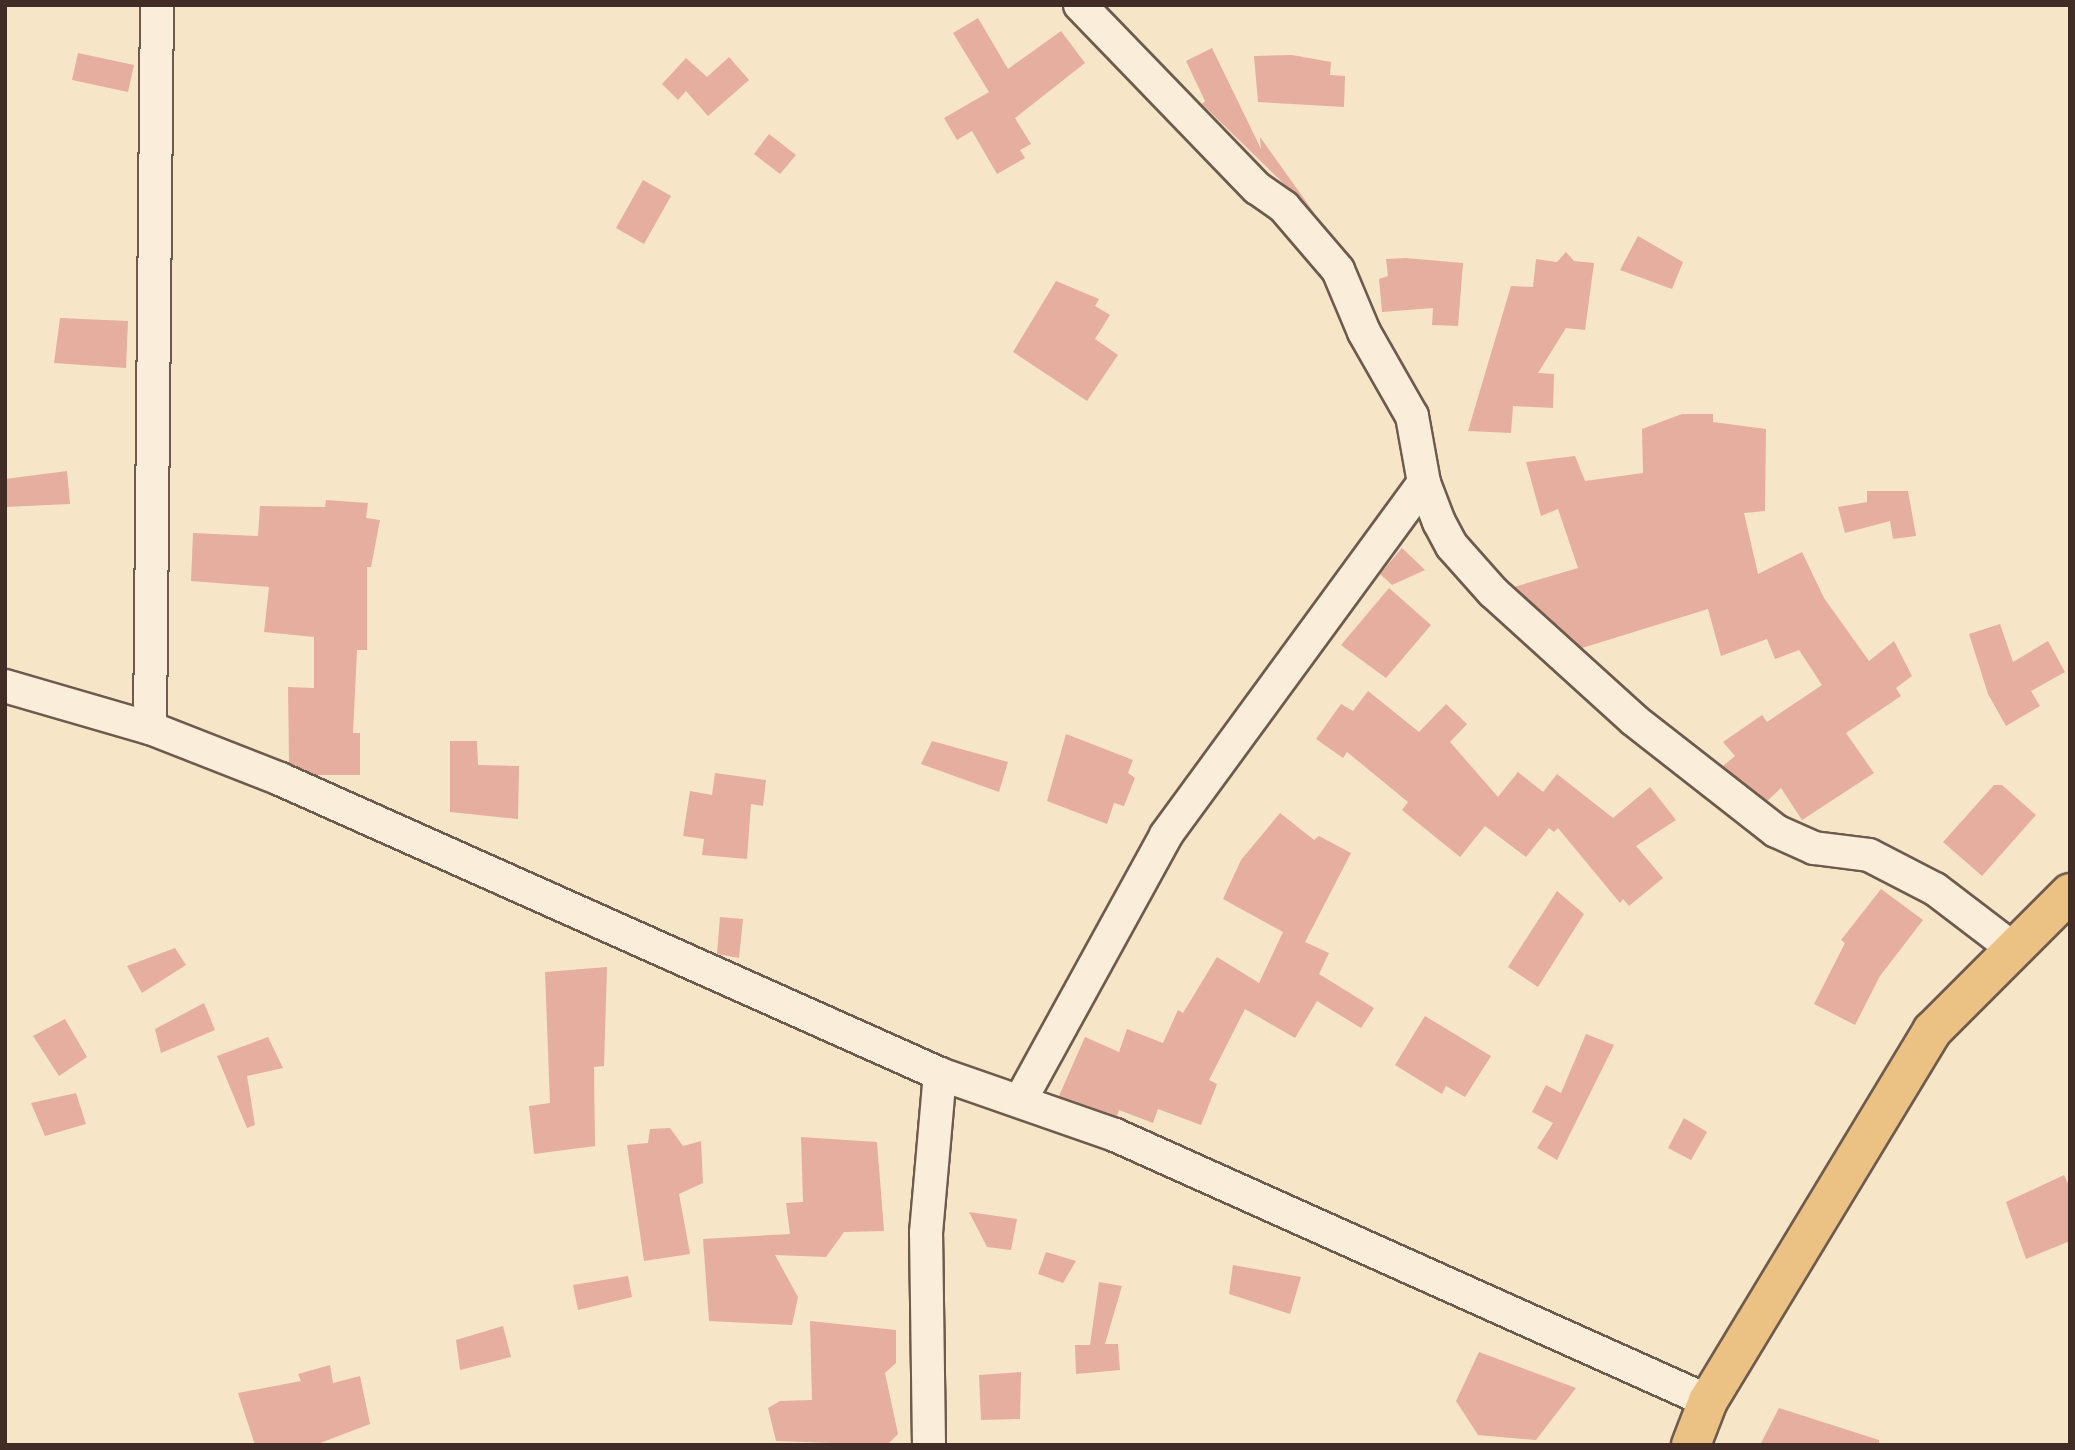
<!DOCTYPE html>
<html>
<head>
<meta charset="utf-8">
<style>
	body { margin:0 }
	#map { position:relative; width:2075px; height:1450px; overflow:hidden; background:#f7e5c8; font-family:Vollkorn,serif }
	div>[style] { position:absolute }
	.building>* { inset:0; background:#e6ae9e }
	.roads { filter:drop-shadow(2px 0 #6e5b4e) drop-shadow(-2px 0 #6e5b4e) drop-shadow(0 2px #6e5b4e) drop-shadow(0 -2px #6e5b4e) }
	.minor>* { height:32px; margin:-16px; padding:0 16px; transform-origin:16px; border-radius:16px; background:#faeedb }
	.major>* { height:38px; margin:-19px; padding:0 19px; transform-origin:19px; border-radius:19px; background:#ecc284 }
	span { translate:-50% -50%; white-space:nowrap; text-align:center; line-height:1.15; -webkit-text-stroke:7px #faeedb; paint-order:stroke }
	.frame { position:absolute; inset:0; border:7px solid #412d26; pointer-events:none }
</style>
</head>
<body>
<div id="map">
	<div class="building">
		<i style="clip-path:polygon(978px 18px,1008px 69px,1061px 31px,1085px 63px,1015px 118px,1031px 144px,1020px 150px,1025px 158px,997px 174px,972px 131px,957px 140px,944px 118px,989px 92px,953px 33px)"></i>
		<i style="clip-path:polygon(1212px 48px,1261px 149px,1260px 137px,1315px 214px,1202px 104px,1205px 101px,1186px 61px)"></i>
		<i style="clip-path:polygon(78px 53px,134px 65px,128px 92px,72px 80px)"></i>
		<i style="clip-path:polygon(1292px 55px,1331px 62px,1330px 75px,1345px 76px,1344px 107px,1258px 102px,1254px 56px)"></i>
		<i style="clip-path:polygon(729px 57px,749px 80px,708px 116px,686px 91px,678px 100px,662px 84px,686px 58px,707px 77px)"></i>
		<i style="clip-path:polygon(769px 134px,796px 155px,780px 174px,754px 154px)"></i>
		<i style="clip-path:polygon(643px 180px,671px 196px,644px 244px,616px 228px)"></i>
		<i style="clip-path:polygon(1638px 236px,1683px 262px,1672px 289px,1620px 270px)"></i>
		<i style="clip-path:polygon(1566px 252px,1574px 261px,1594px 263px,1585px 330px,1566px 328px,1538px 373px,1554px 374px,1553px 408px,1513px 406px,1511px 433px,1468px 431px,1511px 286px,1533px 287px,1536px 259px,1557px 262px)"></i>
		<i style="clip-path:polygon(1406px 258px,1463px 263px,1458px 326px,1432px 325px,1433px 308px,1382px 312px,1379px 279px,1388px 276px,1386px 259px)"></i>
		<i style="clip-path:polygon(1056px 281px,1099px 299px,1095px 306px,1110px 315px,1095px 339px,1118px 355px,1087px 401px,1013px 352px)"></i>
		<i style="clip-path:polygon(60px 318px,128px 321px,126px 368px,54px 363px)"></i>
		<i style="clip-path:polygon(1682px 414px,1713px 414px,1713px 422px,1766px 429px,1765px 511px,1744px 513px,1758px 574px,1802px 552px,1824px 598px,1869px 661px,1894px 641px,1912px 676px,1896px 688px,1901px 696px,1846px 733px,1874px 773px,1802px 820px,1781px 788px,1767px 801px,1723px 766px,1735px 756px,1723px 742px,1762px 715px,1767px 722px,1822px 685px,1799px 650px,1775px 659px,1767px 639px,1721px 656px,1708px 609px,1582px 648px,1514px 587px,1578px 568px,1558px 509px,1541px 516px,1526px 462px,1575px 456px,1585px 481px,1643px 473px,1642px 429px)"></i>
		<i style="clip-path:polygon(67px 471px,70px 504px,5px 507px,5px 479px)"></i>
		<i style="clip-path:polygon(1867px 491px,1908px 491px,1916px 536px,1893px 539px,1890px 521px,1845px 533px,1838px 507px,1867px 502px)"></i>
		<i style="clip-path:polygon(326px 500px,368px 503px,366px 518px,380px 520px,371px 567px,367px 567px,367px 650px,357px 650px,353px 733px,360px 733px,360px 775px,316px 775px,289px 763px,288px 687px,314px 688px,314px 637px,264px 632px,269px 587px,191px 581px,193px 533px,258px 536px,260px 506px,325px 507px)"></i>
		<i style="clip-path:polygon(1402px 548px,1425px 570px,1392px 585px,1380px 574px)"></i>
		<i style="clip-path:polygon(1389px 588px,1431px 625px,1386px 678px,1341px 645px)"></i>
		<i style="clip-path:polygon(2000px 624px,2013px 662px,2048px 641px,2065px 672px,2031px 691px,2040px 706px,2006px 726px,1988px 694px,1969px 634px)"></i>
		<i style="clip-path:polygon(1368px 691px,1419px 732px,1446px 704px,1467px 724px,1450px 742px,1498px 797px,1518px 772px,1543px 792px,1557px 774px,1613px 818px,1650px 787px,1676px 820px,1636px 846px,1663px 878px,1629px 906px,1623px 899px,1620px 903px,1558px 828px,1554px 832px,1549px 828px,1526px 857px,1485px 826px,1460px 857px,1402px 810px,1408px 802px,1347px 752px,1343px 758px,1316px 739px,1341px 704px,1353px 711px)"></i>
		<i style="clip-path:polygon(1066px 734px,1133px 760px,1128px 773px,1135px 778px,1124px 806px,1114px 803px,1107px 824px,1047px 801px)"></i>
		<i style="clip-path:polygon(450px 741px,477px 741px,478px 765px,519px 766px,518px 819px,450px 812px)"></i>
		<i style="clip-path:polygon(932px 741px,1008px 762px,999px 792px,921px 764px)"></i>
		<i style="clip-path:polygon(715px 773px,766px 780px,763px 806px,751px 804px,747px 859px,702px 855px,704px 839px,683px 836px,690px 791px,712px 795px)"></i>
		<i style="clip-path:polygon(1994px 785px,2002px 785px,2036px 815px,1982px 876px,1943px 842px)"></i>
		<i style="clip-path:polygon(1280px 813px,1314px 840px,1319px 836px,1351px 853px,1305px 942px,1329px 953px,1319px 974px,1374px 1008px,1361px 1028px,1317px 1001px,1295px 1038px,1245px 1009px,1209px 1080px,1217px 1084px,1201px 1125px,1158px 1109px,1153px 1123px,1119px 1110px,1117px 1116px,1059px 1096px,1085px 1037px,1119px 1052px,1127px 1029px,1163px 1043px,1178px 1010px,1183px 1013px,1217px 957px,1259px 983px,1283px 932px,1223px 899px,1241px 860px)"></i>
		<i style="clip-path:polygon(1881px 889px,1923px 920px,1880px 976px,1855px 1025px,1814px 1004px,1845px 943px,1841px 940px)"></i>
		<i style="clip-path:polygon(1557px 891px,1584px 914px,1538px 987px,1508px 967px)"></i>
		<i style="clip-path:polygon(720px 917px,743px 919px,739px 958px,717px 954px)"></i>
		<i style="clip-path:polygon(175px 948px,186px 965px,142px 993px,127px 966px)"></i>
		<i style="clip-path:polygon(607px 967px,604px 1066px,594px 1067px,595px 1146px,534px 1154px,529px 1106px,550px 1103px,545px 972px)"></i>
		<i style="clip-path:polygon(204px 1003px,215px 1030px,161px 1053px,155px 1029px)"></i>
		<i style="clip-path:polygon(1425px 1016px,1491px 1056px,1465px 1097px,1446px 1086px,1442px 1094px,1395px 1065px)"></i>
		<i style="clip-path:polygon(65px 1019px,87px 1057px,59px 1076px,33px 1036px)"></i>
		<i style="clip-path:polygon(1586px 1034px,1614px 1045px,1557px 1160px,1537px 1148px,1553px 1123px,1532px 1112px,1546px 1085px,1561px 1093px)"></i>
		<i style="clip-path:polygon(268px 1037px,283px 1068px,247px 1076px,255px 1125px,247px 1128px,217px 1056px)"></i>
		<i style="clip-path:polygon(76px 1093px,86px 1124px,45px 1136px,31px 1103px)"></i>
		<i style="clip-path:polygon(1684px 1118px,1707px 1132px,1691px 1160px,1668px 1148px)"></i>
		<i style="clip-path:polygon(670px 1128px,683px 1146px,701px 1141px,703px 1183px,679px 1194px,690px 1254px,644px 1261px,627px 1145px,648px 1143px,650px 1129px)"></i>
		<i style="clip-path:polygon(801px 1137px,877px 1142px,884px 1231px,844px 1232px,826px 1257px,775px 1255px,798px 1297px,792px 1325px,709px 1321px,703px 1239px,790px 1234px,786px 1203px,803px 1202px)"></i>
		<i style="clip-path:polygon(2064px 1175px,2070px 1188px,2070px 1241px,2026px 1259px,2006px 1202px)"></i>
		<i style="clip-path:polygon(969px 1212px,1017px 1219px,1011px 1250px,987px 1247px)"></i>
		<i style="clip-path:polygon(1046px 1252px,1076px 1261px,1063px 1283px,1038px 1274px)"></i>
		<i style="clip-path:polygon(1233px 1265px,1301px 1277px,1290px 1314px,1229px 1294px)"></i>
		<i style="clip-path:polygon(628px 1276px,632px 1297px,578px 1310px,573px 1285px)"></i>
		<i style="clip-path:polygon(1099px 1282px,1122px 1286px,1105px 1344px,1118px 1344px,1120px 1370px,1076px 1374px,1075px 1345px,1090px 1345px)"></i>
		<i style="clip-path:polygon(810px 1321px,896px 1330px,896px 1363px,885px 1373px,898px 1434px,887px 1445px,776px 1441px,768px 1408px,780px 1401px,812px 1400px)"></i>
		<i style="clip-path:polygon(503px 1326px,511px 1357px,460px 1370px,456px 1340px)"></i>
		<i style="clip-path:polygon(1479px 1352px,1576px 1388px,1536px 1440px,1478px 1435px,1456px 1401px)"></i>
		<i style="clip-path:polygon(330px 1365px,333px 1383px,360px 1376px,370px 1424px,315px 1445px,255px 1445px,238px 1393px,301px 1381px,298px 1374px)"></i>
		<i style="clip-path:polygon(1021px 1372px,1020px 1419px,981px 1420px,979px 1375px)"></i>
		<i style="clip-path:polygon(1779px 1408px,1879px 1440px,1879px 1445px,1760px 1445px)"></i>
	</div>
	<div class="roads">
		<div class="minor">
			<i style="left:1080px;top:5px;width:255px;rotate:46deg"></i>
			<i style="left:1257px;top:188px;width:33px;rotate:35deg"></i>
			<i style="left:1284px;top:207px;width:83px;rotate:49.4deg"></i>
			<i style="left:1338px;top:270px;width:67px;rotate:67.2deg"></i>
			<i style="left:1364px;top:332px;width:97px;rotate:60.3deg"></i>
			<i style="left:1412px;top:416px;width:68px;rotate:79.8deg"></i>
			<i style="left:1424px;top:483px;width:42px;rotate:69deg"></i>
			<i style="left:1439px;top:522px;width:27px;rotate:62deg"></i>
			<i style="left:1452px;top:546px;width:62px;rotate:48.3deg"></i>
			<i style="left:1493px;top:592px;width:190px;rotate:42.2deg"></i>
			<i style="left:1634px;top:720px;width:180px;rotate:38deg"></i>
			<i style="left:1776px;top:831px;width:42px;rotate:24.1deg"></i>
			<i style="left:1814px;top:848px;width:55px;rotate:7.3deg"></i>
			<i style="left:1869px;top:855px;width:74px;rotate:27.3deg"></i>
			<i style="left:1935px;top:889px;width:96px;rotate:37.3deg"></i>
			<i style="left:5px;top:686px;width:151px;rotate:16.2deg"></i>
			<i style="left:150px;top:728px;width:140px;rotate:21.4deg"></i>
			<i style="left:280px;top:779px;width:723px;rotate:24.08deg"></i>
			<i style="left:940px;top:1074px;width:185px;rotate:19.2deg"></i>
			<i style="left:1115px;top:1135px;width:650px;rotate:24.16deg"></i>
			<i style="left:150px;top:728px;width:723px;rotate:-89.45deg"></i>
			<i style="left:1020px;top:1101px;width:303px;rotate:-61.2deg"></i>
			<i style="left:1166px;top:835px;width:436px;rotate:-53.8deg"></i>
			<i style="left:929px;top:1445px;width:212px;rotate:-90.8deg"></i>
			<i style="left:926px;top:1233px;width:160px;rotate:-85deg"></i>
		</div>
		<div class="major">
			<i style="left:1691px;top:1445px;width:47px;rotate:-68.9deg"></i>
			<i style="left:1708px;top:1401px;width:433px;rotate:-58.8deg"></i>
			<i style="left:1932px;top:1031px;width:195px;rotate:-45deg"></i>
		</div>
	</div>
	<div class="frame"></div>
</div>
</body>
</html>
